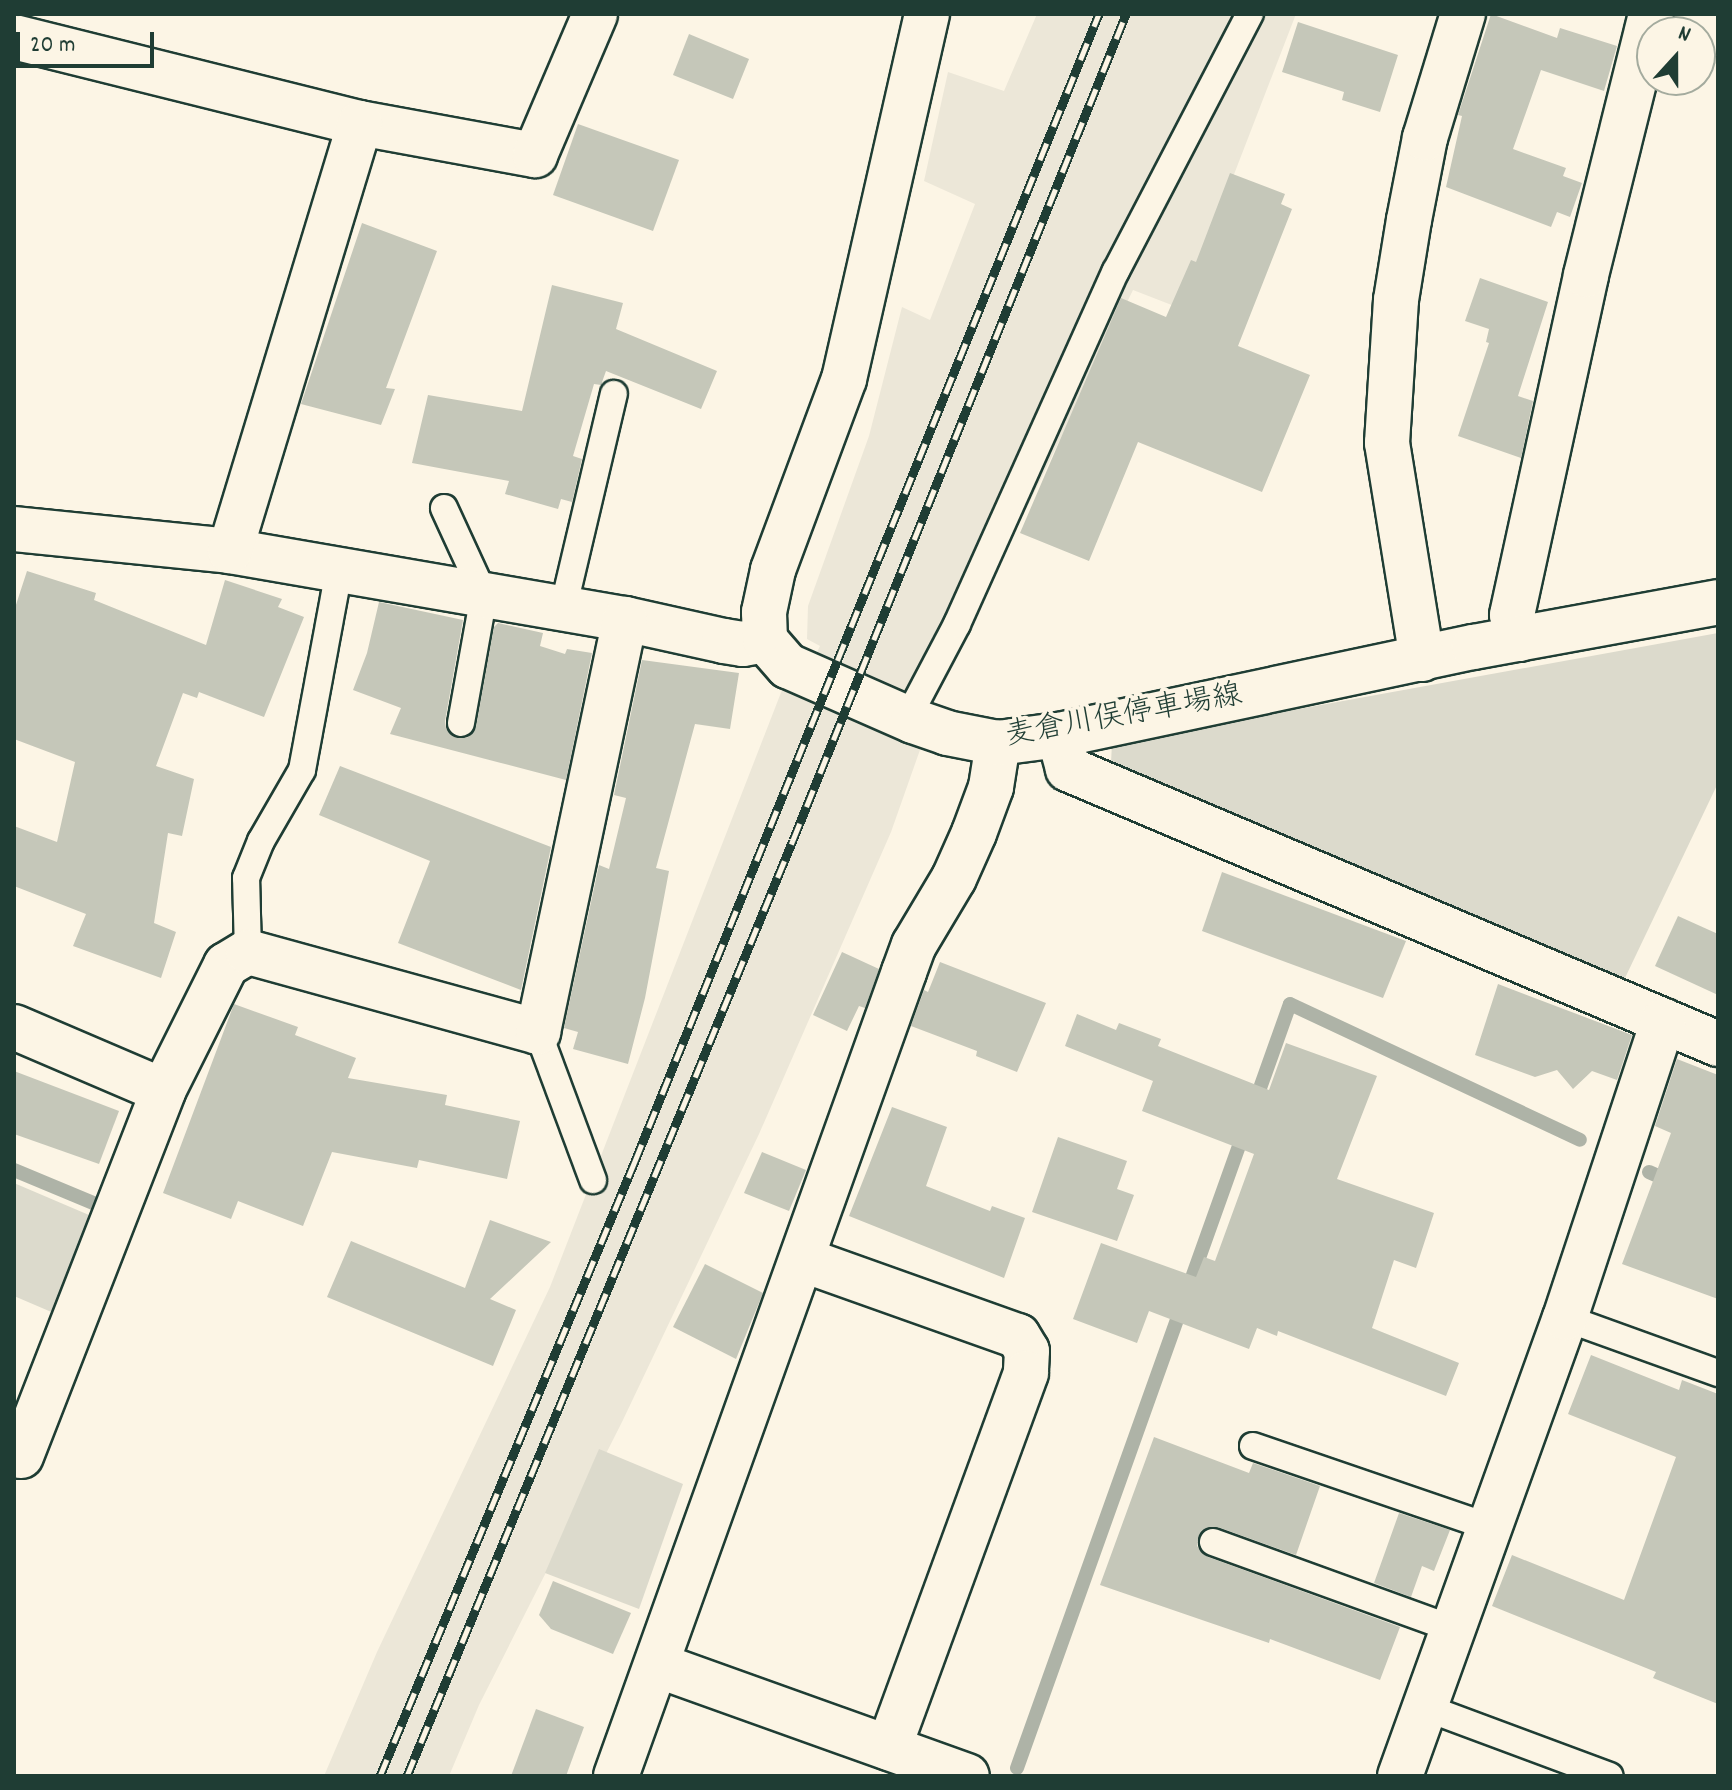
<!DOCTYPE html>
<html>
<head>
<meta charset="utf-8">
<style>
	body { margin:0 }
	#map { position:relative; width:1732px; height:1790px; overflow:hidden; background:#fcf5e5; font-family:Dekko,"Klee One",sans-serif }
	div>[style] { position:absolute }
	.built>* { inset:0; background:#ece7d8 }
	.green>* { inset:0; background:#dcdacc }
	.stream>* { height:14px; margin:-7px; padding:0 7px; transform-origin:7px; border-radius:7px; background:#aeb3a7 }
	.building>* { inset:0; background:#c5c7b9 }
	.roads { filter:drop-shadow(2px 0 #1f3d34) drop-shadow(-2px 0 #1f3d34) drop-shadow(0 2px #1f3d34) drop-shadow(0 -2px #1f3d34) }
	.lane>* { height:26px; margin:-13px; padding:0 13px; transform-origin:13px; border-radius:13px; background:#fcf5e5 }
	.street>* { height:44px; margin:-22px; padding:0 22px; transform-origin:22px; border-radius:22px; background:#fcf5e5 }
	.secondary>* { height:44px; margin:-22px; padding:0 22px; transform-origin:22px; border-radius:22px; background:#fcf5e5 }
	.rail>* { height:9px; margin-top:-4.5px; transform-origin:0; background:repeating-linear-gradient(90deg,#fcf5e5 0 18px,#1f3d34 0 36px); box-sizing:border-box; border-block:2px solid #1f3d34 }
	span { translate:-50% -50%; white-space:nowrap; text-align:center; line-height:1.15; -webkit-text-stroke:8px #fcf5e5; paint-order:stroke }
	.street-label { font-size:30px; color:#1f3d34 }
	.frame { position:absolute; inset:0; border:16px solid #1f3d34; pointer-events:none }
	.north { position:absolute; left:1636px; top:16px; width:80px; height:80px; box-sizing:border-box; background:#fcf5e5; border:2px solid #a4ab9e; border-radius:50%; rotate:21deg; font-size:22px; font-weight:700; line-height:32px; text-align:center; color:#1f3d34 }
	.north::after { content:''; display:block; margin:auto; width:28px; height:36px; background:#1f3d34; clip-path:polygon(50% 0,100% 100%,50% 72%,0 100%) }
	.scale { position:absolute; left:16px; top:32px; width:138px; height:36px; box-sizing:border-box; border:4px solid #1f3d34; border-top:0; padding-left:10px; font-size:24px; line-height:28px; white-space:nowrap; color:#1f3d34; -webkit-text-stroke:6px #fcf5e5; paint-order:stroke }
</style>
</head>
<body>
<div id="map">
	<div class="built">
		<i style="clip-path:polygon(1037px 14px,1296px 14px,1182px 309px,1133px 290px,932px 702px,817px 652px,820px 646px,807px 639px,808px 606px,869px 436px,902px 307px,930px 320px,975px 204px,924px 181px,948px 72px,1004px 91px)"></i>
		<i style="clip-path:polygon(782px 690px,921px 747px,891px 832px,759px 1134px,622px 1422px,479px 1705px,449px 1776px,324px 1776px,377px 1652px,550px 1287px)"></i>
	</div>
	<div class="green">
		<i style="clip-path:polygon(1718px 633px,1718px 783px,1625px 978px,1111px 763px,1112px 743px)"></i>
		<i style="clip-path:polygon(14px 1183px,96px 1218px,56px 1314px,14px 1296px)"></i>
		<i style="clip-path:polygon(599px 1449px,683px 1484px,639px 1609px,545px 1573px)"></i>
	</div>
	<div class="stream">
		<i style="left:1254px;top:1105px;width:107px;rotate:-70.4deg"></i>
		<i style="left:1290px;top:1004px;width:320px;rotate:25.1deg"></i>
		<i style="left:14px;top:1170px;width:91px;rotate:22.6deg"></i>
		<i style="left:1649px;top:1172px;width:24px;rotate:24deg"></i>
		<i style="left:1017px;top:1768px;width:675px;rotate:-70.36deg"></i>
	</div>
	<div class="building">
		<i style="clip-path:polygon(1491px 14px,1557px 38px,1560px 28px,1617px 46px,1604px 91px,1541px 70px,1513px 149px,1566px 168px,1563px 176px,1582px 183px,1570px 217px,1557px 212px,1551px 227px,1446px 187px,1462px 116px,1458px 115px)"></i>
		<i style="clip-path:polygon(1298px 22px,1398px 55px,1380px 112px,1342px 100px,1344px 92px,1282px 72px)"></i>
		<i style="clip-path:polygon(689px 34px,749px 59px,733px 99px,673px 75px)"></i>
		<i style="clip-path:polygon(578px 124px,679px 160px,653px 231px,553px 195px)"></i>
		<i style="clip-path:polygon(1230px 173px,1285px 194px,1281px 204px,1292px 209px,1238px 346px,1310px 375px,1262px 492px,1138px 442px,1089px 561px,1020px 533px,1121px 298px,1166px 317px,1191px 260px,1196px 262px)"></i>
		<i style="clip-path:polygon(362px 223px,437px 251px,386px 388px,395px 389px,381px 425px,301px 404px)"></i>
		<i style="clip-path:polygon(1480px 278px,1548px 302px,1518px 396px,1533px 401px,1521px 458px,1458px 436px,1489px 343px,1486px 342px,1489px 329px,1465px 321px)"></i>
		<i style="clip-path:polygon(552px 285px,623px 303px,616px 329px,717px 371px,701px 409px,606px 371px,601px 385px,594px 384px,573px 456px,582px 459px,572px 502px,561px 499px,558px 509px,505px 494px,509px 481px,412px 463px,428px 395px,522px 411px)"></i>
		<i style="clip-path:polygon(27px 571px,96px 593px,94px 600px,206px 645px,225px 580px,282px 599px,278px 607px,304px 617px,264px 717px,199px 692px,197px 698px,183px 693px,156px 766px,194px 779px,182px 836px,168px 833px,154px 923px,176px 932px,161px 978px,73px 946px,86px 914px,14px 886px,14px 826px,57px 842px,75px 762px,14px 739px,14px 611px)"></i>
		<i style="clip-path:polygon(379px 602px,463px 620px,445px 721px,446px 729px,457px 738px,467px 738px,476px 727px,494px 627px,498px 623px,543px 633px,540px 646px,565px 654px,567px 649px,592px 653px,566px 780px,390px 734px,401px 708px,353px 690px,367px 653px)"></i>
		<i style="clip-path:polygon(642px 660px,739px 673px,730px 729px,695px 724px,656px 868px,669px 871px,645px 998px,628px 1064px,573px 1049px,578px 1032px,564px 1028px,599px 865px,609px 869px,626px 798px,614px 795px)"></i>
		<i style="clip-path:polygon(340px 766px,551px 847px,521px 990px,398px 943px,430px 861px,319px 815px)"></i>
		<i style="clip-path:polygon(1222px 872px,1406px 941px,1383px 998px,1202px 931px)"></i>
		<i style="clip-path:polygon(1678px 916px,1718px 934px,1718px 995px,1655px 966px)"></i>
		<i style="clip-path:polygon(842px 952px,879px 969px,865px 1008px,859px 1006px,847px 1031px,813px 1015px)"></i>
		<i style="clip-path:polygon(940px 962px,1046px 1003px,1017px 1072px,976px 1056px,977px 1051px,911px 1026px,924px 990px,928px 992px)"></i>
		<i style="clip-path:polygon(1498px 984px,1632px 1035px,1617px 1080px,1592px 1071px,1573px 1089px,1557px 1070px,1535px 1077px,1475px 1055px)"></i>
		<i style="clip-path:polygon(234px 1004px,298px 1027px,295px 1035px,356px 1058px,348px 1078px,447px 1095px,445px 1105px,520px 1121px,507px 1179px,419px 1160px,417px 1168px,332px 1152px,303px 1226px,238px 1201px,231px 1219px,163px 1193px)"></i>
		<i style="clip-path:polygon(1077px 1014px,1116px 1030px,1119px 1023px,1161px 1039px,1158px 1046px,1269px 1090px,1286px 1043px,1377px 1076px,1337px 1179px,1434px 1213px,1416px 1268px,1394px 1260px,1372px 1328px,1459px 1363px,1446px 1396px,1278px 1331px,1277px 1336px,1257px 1328px,1249px 1349px,1149px 1311px,1137px 1343px,1073px 1319px,1101px 1243px,1196px 1277px,1204px 1257px,1215px 1261px,1254px 1154px,1142px 1111px,1153px 1081px,1065px 1046px)"></i>
		<i style="clip-path:polygon(1677px 1059px,1718px 1075px,1718px 1299px,1622px 1264px,1671px 1133px,1655px 1126px)"></i>
		<i style="clip-path:polygon(14px 1071px,119px 1111px,99px 1164px,14px 1134px)"></i>
		<i style="clip-path:polygon(892px 1107px,947px 1127px,926px 1186px,990px 1211px,992px 1206px,1025px 1218px,1004px 1278px,849px 1216px)"></i>
		<i style="clip-path:polygon(1058px 1137px,1127px 1161px,1117px 1189px,1134px 1195px,1117px 1241px,1032px 1212px)"></i>
		<i style="clip-path:polygon(762px 1152px,806px 1170px,789px 1211px,744px 1193px)"></i>
		<i style="clip-path:polygon(490px 1220px,551px 1242px,490px 1299px,516px 1310px,493px 1366px,327px 1297px,351px 1241px,465px 1288px)"></i>
		<i style="clip-path:polygon(705px 1264px,763px 1293px,736px 1359px,673px 1327px)"></i>
		<i style="clip-path:polygon(1591px 1355px,1679px 1390px,1682px 1380px,1718px 1394px,1718px 1704px,1653px 1678px,1656px 1672px,1492px 1606px,1512px 1555px,1624px 1600px,1676px 1457px,1568px 1414px)"></i>
		<i style="clip-path:polygon(1154px 1437px,1249px 1473px,1253px 1463px,1320px 1486px,1296px 1555px,1218px 1527px,1202px 1530px,1197px 1546px,1208px 1557px,1400px 1627px,1380px 1680px,1270px 1639px,1269px 1643px,1100px 1585px)"></i>
		<i style="clip-path:polygon(1399px 1513px,1450px 1530px,1434px 1571px,1422px 1566px,1411px 1597px,1374px 1583px)"></i>
		<i style="clip-path:polygon(553px 1581px,631px 1613px,613px 1654px,551px 1629px,539px 1615px)"></i>
		<i style="clip-path:polygon(536px 1709px,584px 1727px,566px 1776px,511px 1776px)"></i>
	</div>
	<div class="roads">
		<div class="lane">
			<i style="left:444px;top:508px;width:96px;rotate:65.3deg"></i>
			<i style="left:484px;top:595px;width:130px;rotate:100.2deg"></i>
			<i style="left:563px;top:609px;width:221px;rotate:-76.7deg"></i>
			<i style="left:907px;top:719px;width:107px;rotate:-62.2deg"></i>
			<i style="left:957px;top:624px;width:387px;rotate:-65.8deg"></i>
			<i style="left:1116px;top:271px;width:290px;rotate:-62.5deg"></i>
			<i style="left:248px;top:952px;width:74px;rotate:-91.5deg"></i>
			<i style="left:246px;top:878px;width:40px;rotate:-68deg"></i>
			<i style="left:261px;top:841px;width:82px;rotate:-60deg"></i>
			<i style="left:302px;top:770px;width:203px;rotate:-79.5deg"></i>
			<i style="left:538px;top:1032px;width:158px;rotate:69.6deg"></i>
			<i style="left:1565px;top:1318px;width:163px;rotate:19.8deg"></i>
			<i style="left:1253px;top:1446px;width:250px;rotate:18.9deg"></i>
			<i style="left:1213px;top:1542px;width:253px;rotate:19.9deg"></i>
			<i style="left:1424px;top:1707px;width:198px;rotate:20.4deg"></i>
		</div>
		<div class="street">
			<i style="left:14px;top:37px;width:357px;rotate:14deg"></i>
			<i style="left:360px;top:123px;width:178px;rotate:10.4deg"></i>
			<i style="left:535px;top:155px;width:153px;rotate:-66.9deg"></i>
			<i style="left:14px;top:529px;width:217px;rotate:5.8deg"></i>
			<i style="left:230px;top:551px;width:401px;rotate:9.8deg"></i>
			<i style="left:625px;top:619px;width:101px;rotate:12.5deg"></i>
			<i style="left:724px;top:641px;width:19px;rotate:9deg"></i>
			<i style="left:743px;top:644px;width:22px;rotate:-10deg"></i>
			<i style="left:230px;top:551px;width:447px;rotate:-73.1deg"></i>
			<i style="left:1519px;top:639px;width:25px;rotate:-106deg"></i>
			<i style="left:1512px;top:615px;width:348px;rotate:-77.7deg"></i>
			<i style="left:1586px;top:275px;width:269px;rotate:-76deg"></i>
			<i style="left:1059px;top:735px;width:35px;rotate:75deg"></i>
			<i style="left:1068px;top:769px;width:706px;rotate:22.93deg"></i>
			<i style="left:14px;top:1027px;width:162px;rotate:23.2deg"></i>
			<i style="left:804px;top:1260px;width:227px;rotate:19.6deg"></i>
			<i style="left:1018px;top:1336px;width:17px;rotate:59deg"></i>
			<i style="left:1027px;top:1351px;width:22px;rotate:93deg"></i>
			<i style="left:1026px;top:1373px;width:399px;rotate:110.1deg"></i>
			<i style="left:21px;top:1456px;width:392px;rotate:-68.7deg"></i>
			<i style="left:163px;top:1091px;width:141px;rotate:-63.4deg"></i>
			<i style="left:226px;top:965px;width:26px;rotate:-31deg"></i>
			<i style="left:248px;top:952px;width:301px;rotate:15.4deg"></i>
			<i style="left:538px;top:1032px;width:422px;rotate:-78.1deg"></i>
			<i style="left:657px;top:1665px;width:329px;rotate:19.7deg"></i>
			<i style="left:616px;top:1776px;width:854px;rotate:-70.29deg"></i>
			<i style="left:904px;top:972px;width:29px;rotate:-70deg"></i>
			<i style="left:914px;top:945px;width:78px;rotate:-59.2deg"></i>
			<i style="left:954px;top:878px;width:49px;rotate:-66deg"></i>
			<i style="left:974px;top:833px;width:49px;rotate:-69.7deg"></i>
			<i style="left:991px;top:787px;width:45px;rotate:-81deg"></i>
			<i style="left:1400px;top:1776px;width:487px;rotate:-70.2deg"></i>
			<i style="left:1565px;top:1318px;width:313px;rotate:-71.7deg"></i>
		</div>
		<div class="secondary">
			<i style="left:927px;top:14px;width:374px;rotate:102.8deg"></i>
			<i style="left:844px;top:379px;width:204px;rotate:110.4deg"></i>
			<i style="left:773px;top:570px;width:43px;rotate:102.1deg"></i>
			<i style="left:764px;top:612px;width:28px;rotate:88deg"></i>
			<i style="left:765px;top:640px;width:35px;rotate:49deg"></i>
			<i style="left:788px;top:666px;width:137px;rotate:23.7deg"></i>
			<i style="left:913px;top:721px;width:36px;rotate:19deg"></i>
			<i style="left:947px;top:733px;width:52px;rotate:11.1deg"></i>
			<i style="left:998px;top:743px;width:62px;rotate:-7.5deg"></i>
			<i style="left:1059px;top:735px;width:424px;rotate:-12deg"></i>
			<i style="left:1474px;top:647px;width:248px;rotate:-10.4deg"></i>
			<i style="left:1422px;top:659px;width:219px;rotate:-99.2deg"></i>
			<i style="left:1387px;top:443px;width:143px;rotate:-86.4deg"></i>
			<i style="left:1396px;top:300px;width:81px;rotate:-80.8deg"></i>
			<i style="left:1409px;top:220px;width:84px;rotate:-79deg"></i>
			<i style="left:1425px;top:138px;width:130px;rotate:-73deg"></i>
		</div>
	</div>
	<div class="rail">
		<i style="left:380px;top:1776px;width:666px;rotate:-67.48deg"></i>
		<i style="left:635px;top:1161px;width:1237px;rotate:-67.98deg"></i>
		<i style="left:407px;top:1776px;width:1012px;rotate:-67.59deg"></i>
		<i style="left:793px;top:840px;width:891px;rotate:-68.04deg"></i>
	</div>
	<div class="street-label">
		<span style="left:1124px;top:718px;rotate:-10deg">麦倉川俣停車場線</span>
	</div>
	<div class="frame"></div>
	<div class="north">N</div>
	<div class="scale">20 m</div>
</div>
</body>
</html>
